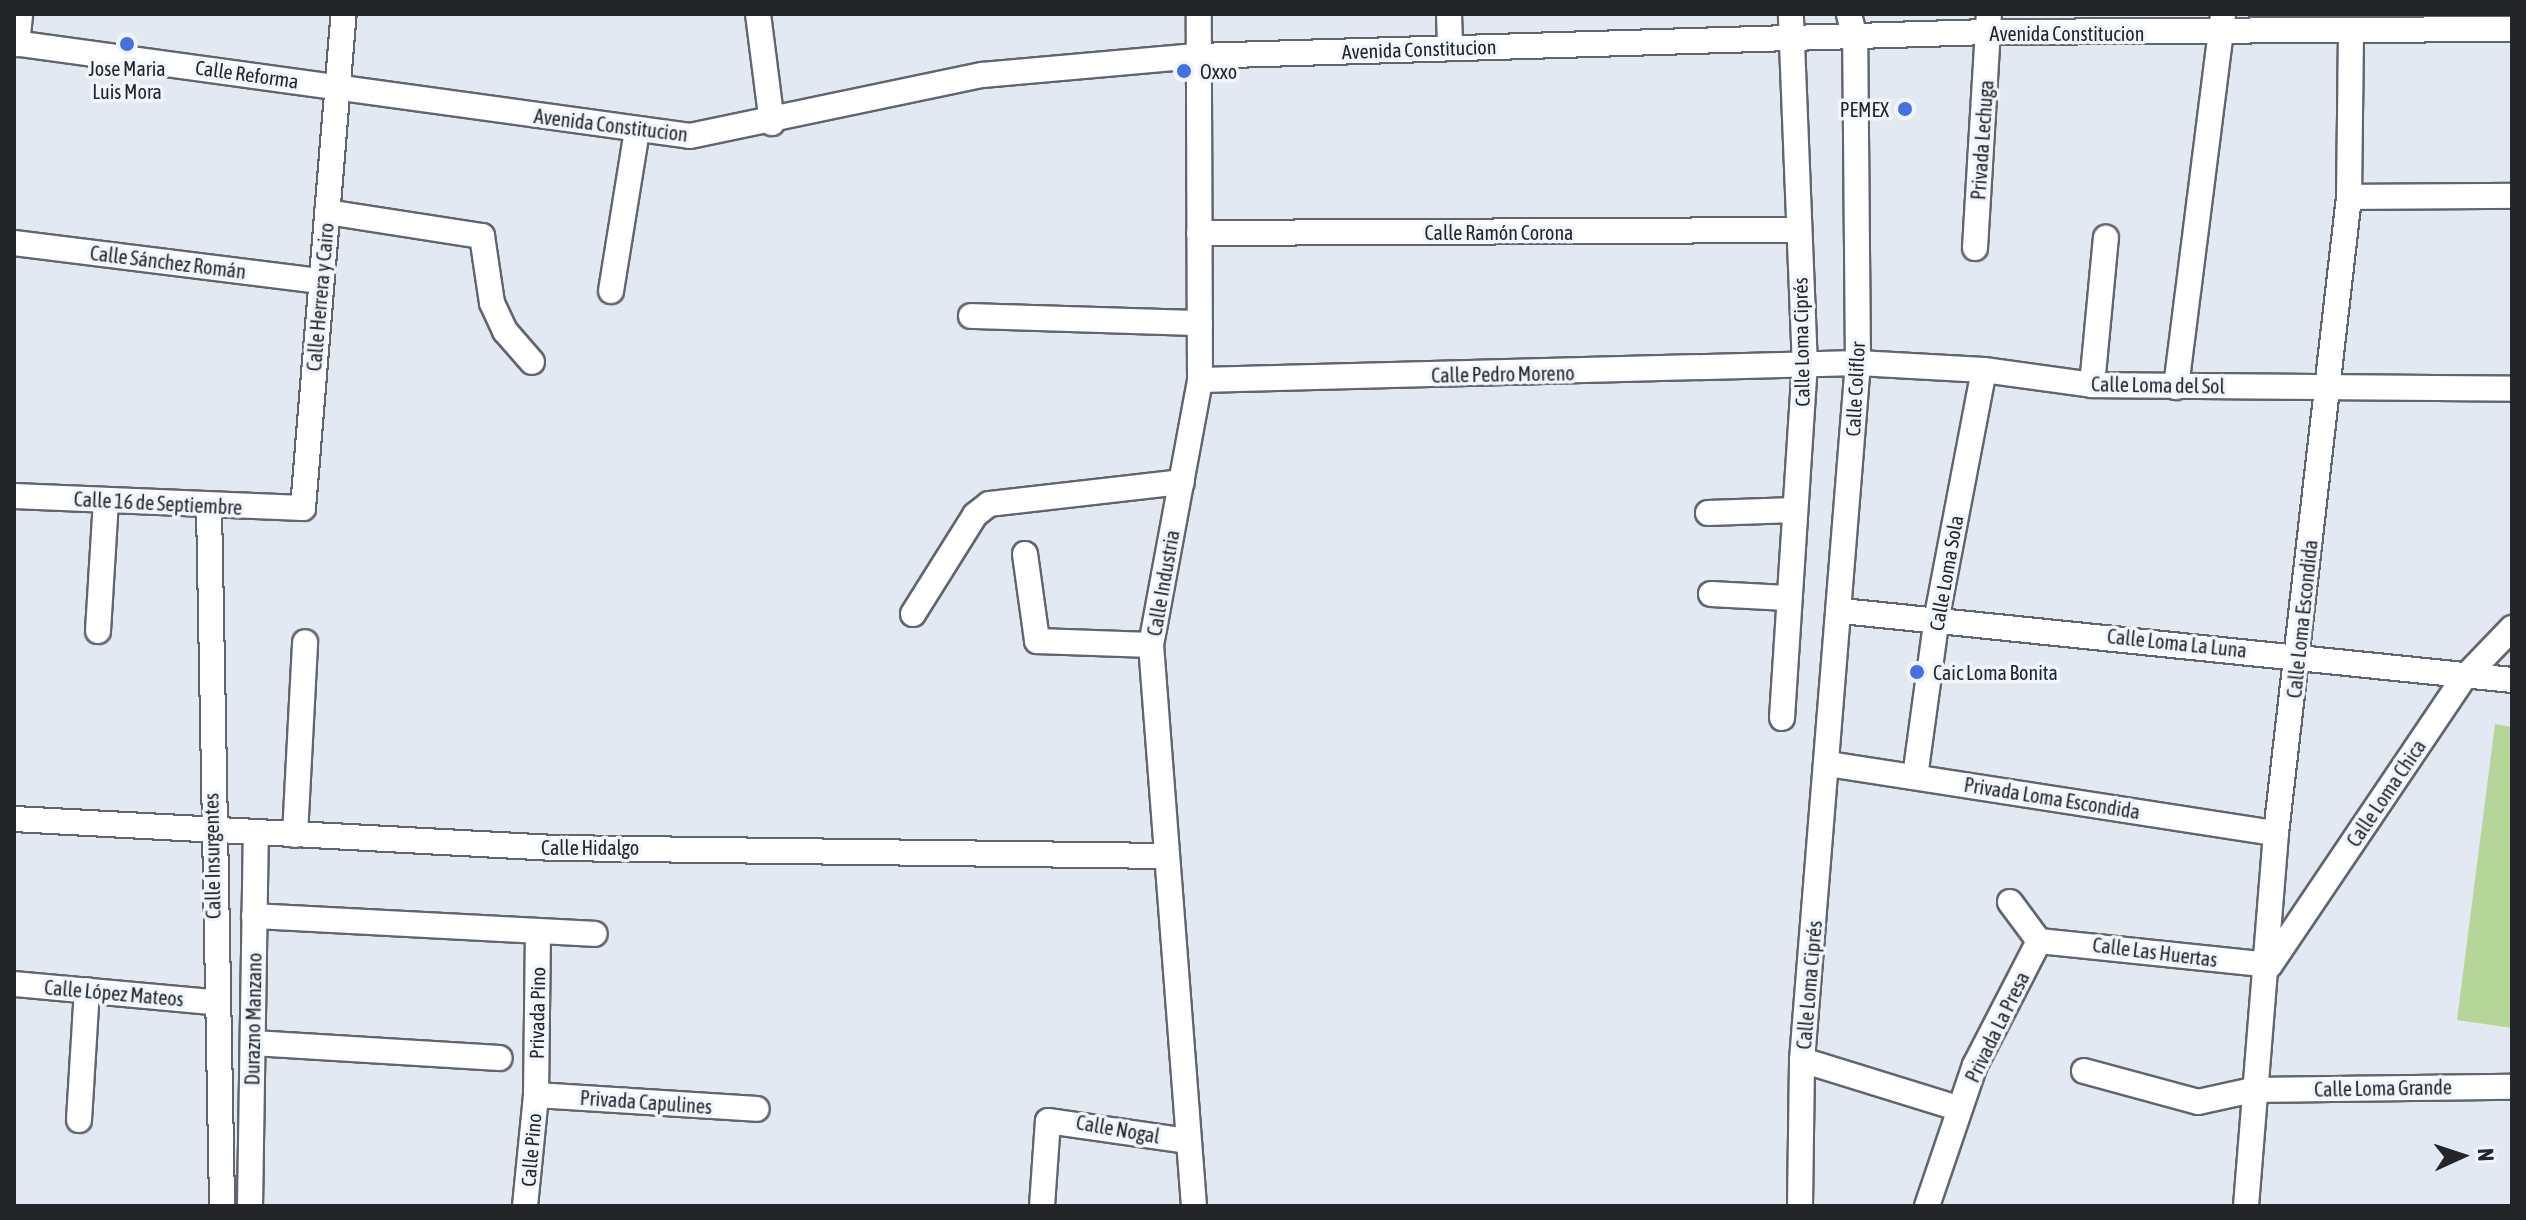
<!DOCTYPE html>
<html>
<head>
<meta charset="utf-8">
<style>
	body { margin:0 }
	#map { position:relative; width:2526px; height:1220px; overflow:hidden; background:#e3e9f2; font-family:"Asap Condensed",sans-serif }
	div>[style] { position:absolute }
	.green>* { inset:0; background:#b6d699 }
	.roads { filter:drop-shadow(2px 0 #61666e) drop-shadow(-2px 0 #61666e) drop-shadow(0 2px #61666e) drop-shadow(0 -2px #61666e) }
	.minor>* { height:24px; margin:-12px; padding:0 12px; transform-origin:12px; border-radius:12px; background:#fff }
	.dots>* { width:22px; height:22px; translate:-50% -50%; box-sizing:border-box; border:4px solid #f1f6fe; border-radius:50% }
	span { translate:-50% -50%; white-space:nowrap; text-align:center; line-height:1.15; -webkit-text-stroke:7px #f1f6fe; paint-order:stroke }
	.street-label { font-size:20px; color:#232529 }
	.poi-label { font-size:20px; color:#232529 }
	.left { translate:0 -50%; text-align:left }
	.right { translate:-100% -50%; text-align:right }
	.frame { position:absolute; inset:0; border:16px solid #232529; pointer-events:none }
	.north { position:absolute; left:2422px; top:1116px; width:80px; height:80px; -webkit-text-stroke:6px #f1f6fe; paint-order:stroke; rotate:87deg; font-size:22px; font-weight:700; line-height:32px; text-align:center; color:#232529 }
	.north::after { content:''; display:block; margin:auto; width:28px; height:36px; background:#232529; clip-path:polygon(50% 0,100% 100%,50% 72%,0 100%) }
</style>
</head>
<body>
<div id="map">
	<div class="green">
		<i style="clip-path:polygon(2495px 724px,2512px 727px,2512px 1028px,2457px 1020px)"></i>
	</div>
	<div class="roads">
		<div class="minor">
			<i style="left:758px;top:14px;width:110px;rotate:82.7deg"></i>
			<i style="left:1449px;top:14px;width:34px;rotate:88deg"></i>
			<i style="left:14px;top:43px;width:682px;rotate:7.83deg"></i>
			<i style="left:690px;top:136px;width:299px;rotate:-11.8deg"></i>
			<i style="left:983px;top:75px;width:216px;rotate:-5.1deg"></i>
			<i style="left:1198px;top:56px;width:792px;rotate:-1.74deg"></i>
			<i style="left:1990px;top:32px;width:522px;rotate:-0.33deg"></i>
			<i style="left:17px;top:44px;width:30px;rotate:-84deg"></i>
			<i style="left:2349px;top:197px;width:163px;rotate:-0.4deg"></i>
			<i style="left:327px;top:212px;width:157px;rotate:8.8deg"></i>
			<i style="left:482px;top:236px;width:68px;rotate:81.5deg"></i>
			<i style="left:492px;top:303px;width:31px;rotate:65deg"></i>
			<i style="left:505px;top:331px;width:41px;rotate:48.9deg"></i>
			<i style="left:1199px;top:233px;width:600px;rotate:-0.29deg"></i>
			<i style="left:14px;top:243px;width:309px;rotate:7.1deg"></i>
			<i style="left:1975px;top:248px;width:234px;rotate:-86.6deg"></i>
			<i style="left:611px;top:291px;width:163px;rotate:-80.8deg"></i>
			<i style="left:971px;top:316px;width:229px;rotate:1.8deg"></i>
			<i style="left:1200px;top:380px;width:658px;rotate:-1.48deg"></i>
			<i style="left:1858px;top:363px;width:126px;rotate:3.2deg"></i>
			<i style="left:1984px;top:370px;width:109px;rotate:7.9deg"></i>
			<i style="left:2092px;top:385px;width:420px;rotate:0.5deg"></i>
			<i style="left:2092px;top:385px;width:148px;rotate:-84.6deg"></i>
			<i style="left:2176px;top:387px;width:376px;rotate:-82.8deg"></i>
			<i style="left:14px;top:496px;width:289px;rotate:2.4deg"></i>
			<i style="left:303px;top:508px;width:496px;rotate:-85.3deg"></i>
			<i style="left:209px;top:507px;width:699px;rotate:88.93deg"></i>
			<i style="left:1708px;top:513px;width:87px;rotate:-2deg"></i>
			<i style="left:1025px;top:554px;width:88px;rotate:82.1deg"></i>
			<i style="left:1037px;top:641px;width:114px;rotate:2deg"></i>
			<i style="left:1711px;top:594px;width:76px;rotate:3deg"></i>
			<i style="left:1842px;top:611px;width:674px;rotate:5.88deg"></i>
			<i style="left:913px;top:614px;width:117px;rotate:-57.9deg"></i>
			<i style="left:975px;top:515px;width:18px;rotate:-38deg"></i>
			<i style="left:989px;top:504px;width:194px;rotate:-6.5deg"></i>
			<i style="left:98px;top:631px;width:129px;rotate:-86.5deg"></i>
			<i style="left:1782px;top:718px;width:352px;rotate:-86.3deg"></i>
			<i style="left:1805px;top:367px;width:353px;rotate:-92.3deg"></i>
			<i style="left:1828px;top:764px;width:453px;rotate:8.8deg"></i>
			<i style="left:1915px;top:777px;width:162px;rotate:-82.2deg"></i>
			<i style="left:1937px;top:616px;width:250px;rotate:-79.2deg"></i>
			<i style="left:14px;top:819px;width:542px;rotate:3.07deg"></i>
			<i style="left:555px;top:848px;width:612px;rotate:0.75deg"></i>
			<i style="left:295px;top:835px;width:193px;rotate:-87deg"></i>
			<i style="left:2010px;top:902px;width:49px;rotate:53.4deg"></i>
			<i style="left:254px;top:916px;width:341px;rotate:3deg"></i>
			<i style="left:2039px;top:941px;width:232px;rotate:5.9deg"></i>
			<i style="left:2270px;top:965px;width:345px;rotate:-56deg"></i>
			<i style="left:2463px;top:679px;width:71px;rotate:-46.1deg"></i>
			<i style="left:14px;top:984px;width:200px;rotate:5.2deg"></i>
			<i style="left:253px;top:1043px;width:247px;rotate:3.5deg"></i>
			<i style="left:1802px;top:1060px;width:165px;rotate:17.2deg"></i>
			<i style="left:2084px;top:1071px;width:118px;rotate:15.2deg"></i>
			<i style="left:2198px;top:1102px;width:56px;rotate:-12.3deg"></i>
			<i style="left:2253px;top:1090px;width:259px;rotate:-0.7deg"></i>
			<i style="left:536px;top:1095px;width:221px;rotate:3.6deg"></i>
			<i style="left:79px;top:1120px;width:130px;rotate:-86.5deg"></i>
			<i style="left:250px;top:1206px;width:374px;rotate:-89.1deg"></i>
			<i style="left:525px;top:1206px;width:112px;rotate:-84.3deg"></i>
			<i style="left:536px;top:1095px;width:164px;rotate:-89.3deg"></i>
			<i style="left:1042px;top:1206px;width:85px;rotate:-86deg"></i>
			<i style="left:1048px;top:1121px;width:142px;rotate:8.1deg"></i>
			<i style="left:1194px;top:1206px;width:563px;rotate:-94.38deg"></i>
			<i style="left:1151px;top:645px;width:269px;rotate:-79.5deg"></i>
			<i style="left:1200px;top:380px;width:366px;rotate:-90.2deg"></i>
			<i style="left:1800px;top:1206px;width:146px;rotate:-89.2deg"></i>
			<i style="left:1802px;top:1060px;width:699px;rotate:-85.41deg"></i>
			<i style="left:1858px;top:363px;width:326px;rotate:-90.5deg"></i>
			<i style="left:1855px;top:37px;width:24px;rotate:-105deg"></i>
			<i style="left:1927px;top:1206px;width:149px;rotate:-71.2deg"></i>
			<i style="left:1975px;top:1065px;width:140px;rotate:-62.7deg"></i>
			<i style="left:2246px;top:1206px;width:374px;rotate:-85.4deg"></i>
			<i style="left:2276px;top:833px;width:640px;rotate:-83.45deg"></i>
			<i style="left:2349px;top:197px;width:165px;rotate:-89.3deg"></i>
		</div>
	</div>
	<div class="dots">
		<i style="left:127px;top:44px;background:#4370e2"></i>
		<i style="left:1184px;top:71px;background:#4370e2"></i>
		<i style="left:1905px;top:109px;background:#4370e2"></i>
		<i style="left:1917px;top:672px;background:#4370e2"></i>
	</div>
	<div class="street-label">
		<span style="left:2067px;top:33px">Avenida Constitucion</span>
		<span style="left:1419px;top:49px;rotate:-2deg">Avenida Constitucion</span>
		<span style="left:247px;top:74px;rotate:8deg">Calle Reforma</span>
		<span style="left:611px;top:125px;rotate:7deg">Avenida Constitucion</span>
		<span style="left:1982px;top:140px;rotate:-86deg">Privada Lechuga</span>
		<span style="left:1499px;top:232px">Calle Ramón Corona</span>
		<span style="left:168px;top:262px;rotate:7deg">Calle Sánchez Román</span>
		<span style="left:320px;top:297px;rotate:-85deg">Calle Herrera y Cairo</span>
		<span style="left:1801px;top:342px;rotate:-91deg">Calle Loma Ciprés</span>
		<span style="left:1503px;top:374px;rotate:-1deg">Calle Pedro Moreno</span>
		<span style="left:2158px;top:385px;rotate:1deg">Calle Loma del Sol</span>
		<span style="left:1855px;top:389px;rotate:-87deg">Calle Coliflor</span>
		<span style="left:158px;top:503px;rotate:3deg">Calle 16 de Septiembre</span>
		<span style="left:1946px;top:573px;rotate:-80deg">Calle Loma Sola</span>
		<span style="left:1163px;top:583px;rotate:-80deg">Calle Industria</span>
		<span style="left:2302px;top:619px;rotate:-84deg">Calle Loma Escondida</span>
		<span style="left:2177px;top:643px;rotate:6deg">Calle Loma La Luna</span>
		<span style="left:2386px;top:793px;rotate:-56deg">Calle Loma Chica</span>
		<span style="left:2052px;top:798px;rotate:9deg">Privada Loma Escondida</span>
		<span style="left:590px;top:847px">Calle Hidalgo</span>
		<span style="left:212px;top:856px;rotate:-91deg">Calle Insurgentes</span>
		<span style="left:2155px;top:952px;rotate:7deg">Calle Las Huertas</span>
		<span style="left:1809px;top:985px;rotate:-85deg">Calle Loma Ciprés</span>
		<span style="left:114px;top:993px;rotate:5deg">Calle López Mateos</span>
		<span style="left:537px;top:1013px;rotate:-89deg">Privada Pino</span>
		<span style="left:253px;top:1019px;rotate:-89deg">Durazno Manzano</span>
		<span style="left:1997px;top:1027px;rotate:-64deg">Privada La Presa</span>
		<span style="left:2383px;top:1088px;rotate:-1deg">Calle Loma Grande</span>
		<span style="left:646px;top:1102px;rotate:4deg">Privada Capulines</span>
		<span style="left:1118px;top:1129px;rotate:10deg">Calle Nogal</span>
		<span style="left:531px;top:1150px;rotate:-85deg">Calle Pino</span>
	</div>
	<div class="poi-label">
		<span style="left:127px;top:80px">Jose Maria<br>Luis Mora</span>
		<span class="left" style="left:1200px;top:71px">Oxxo</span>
		<span class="right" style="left:1889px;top:109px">PEMEX</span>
		<span class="left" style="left:1933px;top:672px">Caic Loma Bonita</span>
	</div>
	<div class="frame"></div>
	<div class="north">N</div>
</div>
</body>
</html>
